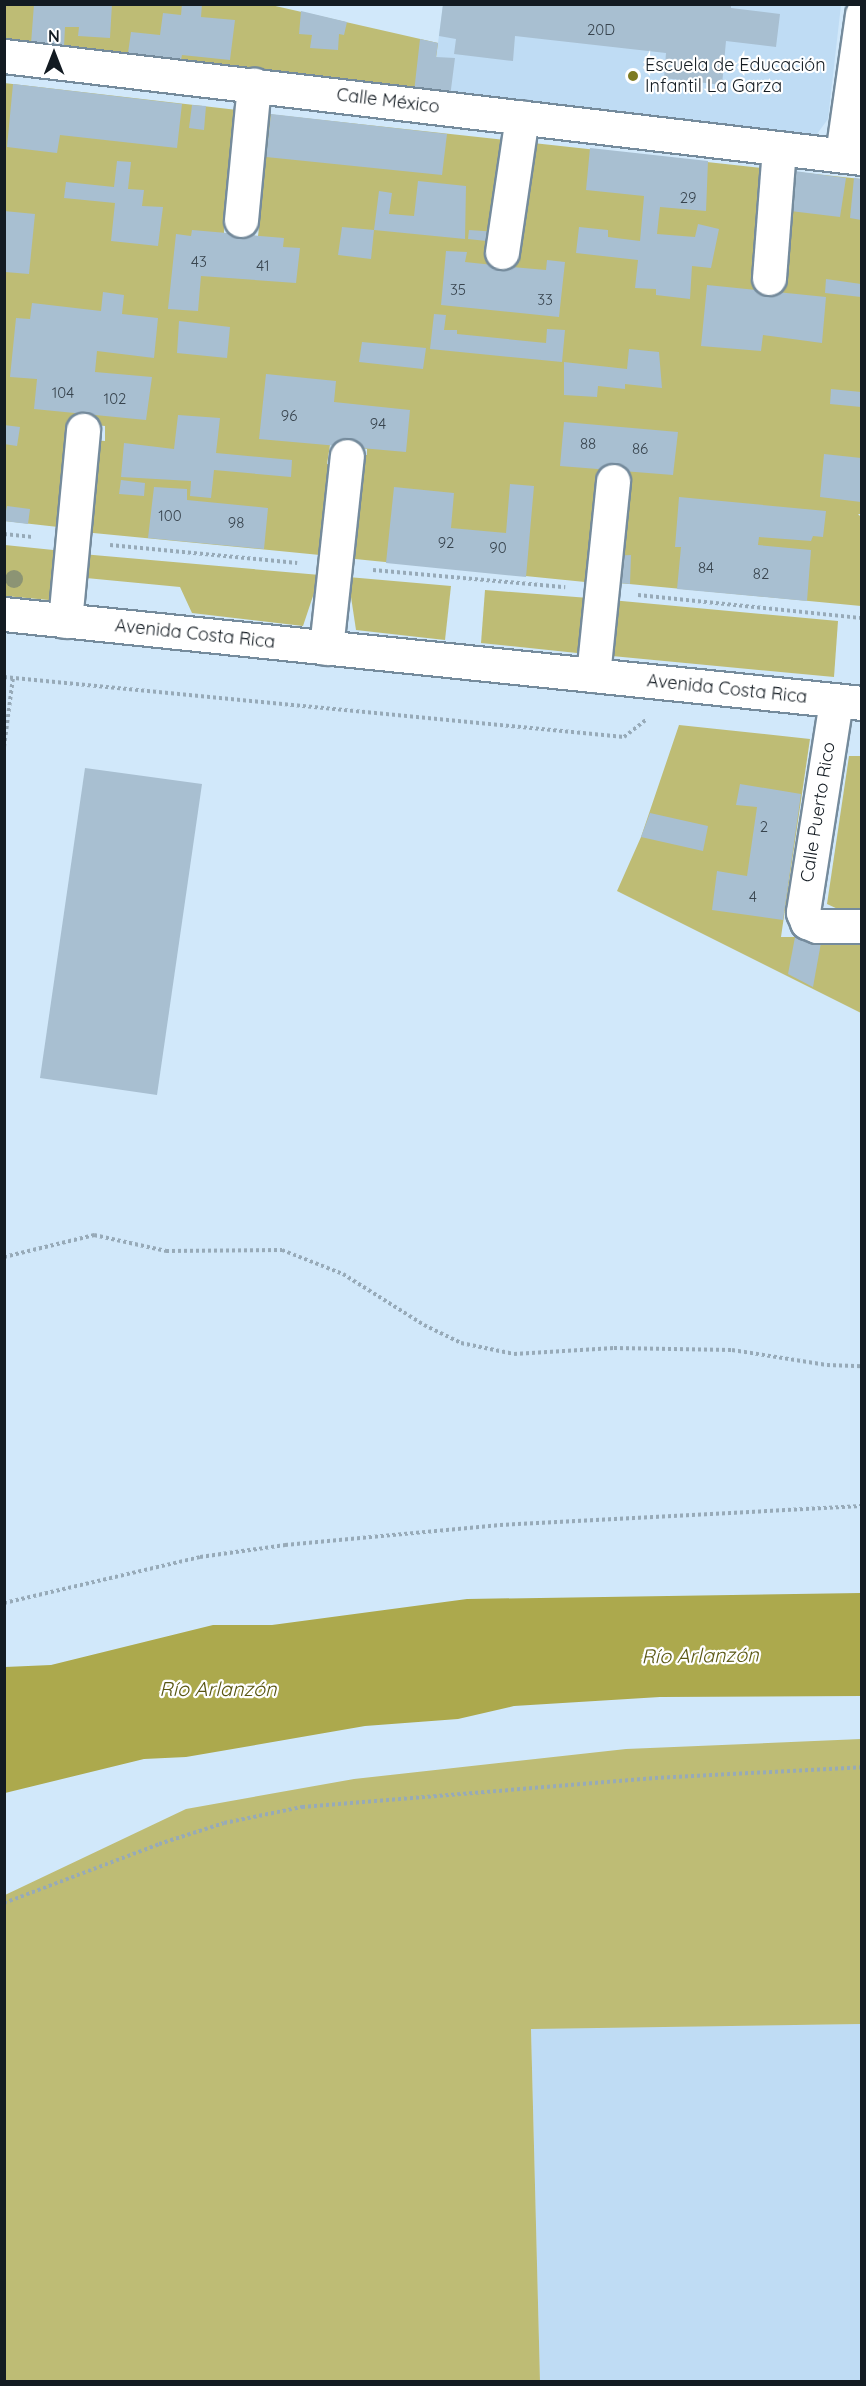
<!DOCTYPE html>
<html>
<head>
<meta charset="utf-8">
<style>
	body { margin:0 }
	#map { position:relative; width:866px; height:2386px; overflow:hidden; background:#d1e8fa; font-family:Quicksand,sans-serif }
	div>[style] { position:absolute }
	.built>* { inset:0; background:#bfdcf4 }
	.green>* { inset:0; background:#bebc75 }
	.water>* { inset:0; background:#aca94d }
	.building>* { inset:0; background:#a8bfd1 }
	.path>* { height:4px; margin-top:-2px; transform-origin:0; background:repeating-linear-gradient(90deg,#97aab8 0 3px,transparent 0 6px) }
	.roads { filter:drop-shadow(2px 0 #758b9c) drop-shadow(-2px 0 #758b9c) drop-shadow(0 2px #758b9c) drop-shadow(0 -2px #758b9c) }
	.minor>* { height:33px; margin:-16.5px; padding:0 16.5px; transform-origin:16.5px; border-radius:16.5px; background:#fff }
	.trees>* { width:18px; height:18px; margin:-9px; border-radius:50%; background:#8c9474 }
	.dots>* { width:16px; height:16px; translate:-50% -50%; box-sizing:border-box; border:3px solid #fff; border-radius:50% }
	span { translate:-50% -50%; white-space:nowrap; text-align:center; line-height:1.15; -webkit-text-stroke:4.5px #fff; paint-order:stroke }
	.number-label { font-size:15px; color:#38444e }
	.number-label span { -webkit-text-stroke-width:0 }
	.poi-label { font-size:18px; color:#131b22 }
	.left { translate:0 -50%; text-align:left }
	.street-label { font-size:18px; color:#131b22 }
	.water-label { font-size:20px; color:#5a5713; font-style:italic }
	.frame { position:absolute; inset:0; border:6px solid #131b22; pointer-events:none }
	.north { position:absolute; left:24px; top:24px; width:60px; height:60px; -webkit-text-stroke:4px #fff; paint-order:stroke; rotate:0deg; font-size:16px; font-weight:700; line-height:24px; text-align:center; color:#131b22 }
	.north::after { content:''; display:block; margin:auto; width:21px; height:27px; background:#131b22; clip-path:polygon(50% 0,100% 100%,50% 72%,0 100%) }
</style>
</head>
<body>
<div id="map">
	<div class="built">
		<i style="clip-path:polygon(443px 5px,841px 5px,828px 119px,814px 138px,431px 95px)"></i>
		<i style="clip-path:polygon(861px 2024px,861px 2381px,540px 2381px,531px 2028px)"></i>
	</div>
	<div class="green">
		<i style="clip-path:polygon(4px 5px,271px 5px,438px 43px,431px 95px,5px 48px)"></i>
		<i style="clip-path:polygon(4px 83px,246px 111px,239px 203px,224px 211px,224px 233px,258px 236px,260px 220px,252px 201px,258px 113px,514px 141px,491px 264px,511px 267px,524px 142px,861px 179px,862px 514px,858px 514px,862px 518px,861px 606px,608px 582px,630px 473px,616px 471px,595px 583px,345px 558px,357px 455px,367px 455px,367px 449px,330px 445px,327px 464px,338px 465px,330px 556px,83px 532px,92px 440px,105px 441px,105px 426px,78px 423px,67px 528px,5px 521px)"></i>
		<i style="clip-path:polygon(5px 545px,63px 551px,49px 600px,5px 596px)"></i>
		<i style="clip-path:polygon(82px 554px,320px 575px,303px 626px,192px 613px,180px 587px,86px 578px)"></i>
		<i style="clip-path:polygon(348px 577px,451px 586px,445px 640px,356px 630px)"></i>
		<i style="clip-path:polygon(485px 590px,589px 598px,577px 653px,481px 643px)"></i>
		<i style="clip-path:polygon(611px 600px,838px 621px,834px 677px,612px 656px)"></i>
		<i style="clip-path:polygon(679px 725px,810px 739px,781px 937px,861px 937px,861px 1013px,617px 891px,641px 837px)"></i>
		<i style="clip-path:polygon(849px 756px,861px 756px,861px 911px,840px 910px,827px 904px)"></i>
		<i style="clip-path:polygon(861px 1739px,861px 2024px,531px 2029px,540px 2381px,5px 2381px,5px 1895px,186px 1809px,354px 1779px,626px 1749px)"></i>
	</div>
	<div class="water">
		<i style="clip-path:polygon(861px 1593px,861px 1696px,660px 1697px,514px 1706px,458px 1719px,365px 1726px,186px 1757px,144px 1759px,5px 1793px,5px 1667px,51px 1665px,213px 1625px,272px 1625px,467px 1599px)"></i>
	</div>
	<div class="building">
		<i style="clip-path:polygon(34px 4px,112px 4px,110px 38px,78px 36px,79px 27px,65px 27px,64px 47px,31px 44px)"></i>
		<i style="clip-path:polygon(182px 4px,202px 4px,201px 17px,235px 20px,230px 60px,182px 55px,180px 65px,127px 60px,131px 32px,160px 35px,163px 13px,181px 15px)"></i>
		<i style="clip-path:polygon(443px 4px,731px 4px,731px 8px,780px 14px,776px 47px,726px 41px,722px 85px,664px 78px,666px 53px,515px 36px,513px 61px,454px 54px,456px 39px,439px 36px)"></i>
		<i style="clip-path:polygon(301px 11px,347px 22px,344px 35px,339px 34px,338px 50px,310px 48px,312px 35px,299px 34px)"></i>
		<i style="clip-path:polygon(420px 39px,438px 43px,436px 57px,455px 58px,450px 97px,414px 92px)"></i>
		<i style="clip-path:polygon(13px 84px,182px 104px,177px 148px,60px 135px,57px 153px,7px 147px)"></i>
		<i style="clip-path:polygon(192px 105px,206px 106px,204px 130px,189px 128px)"></i>
		<i style="clip-path:polygon(271px 114px,447px 134px,442px 175px,266px 157px)"></i>
		<i style="clip-path:polygon(590px 148px,708px 161px,706px 211px,660px 207px,659px 215px,657px 234px,695px 237px,698px 224px,719px 229px,711px 268px,692px 266px,690px 299px,656px 295px,656px 289px,635px 288px,638px 260px,576px 253px,579px 227px,608px 230px,608px 237px,640px 241px,644px 196px,586px 190px)"></i>
		<i style="clip-path:polygon(117px 161px,131px 162px,128px 189px,144px 190px,142px 206px,163px 207px,158px 246px,111px 241px,115px 203px,64px 198px,66px 182px,114px 187px)"></i>
		<i style="clip-path:polygon(787px 170px,846px 178px,840px 217px,782px 210px)"></i>
		<i style="clip-path:polygon(854px 178px,861px 179px,861px 220px,850px 218px)"></i>
		<i style="clip-path:polygon(418px 181px,466px 186px,465px 239px,374px 230px,371px 259px,338px 255px,342px 227px,374px 230px,379px 191px,392px 193px,389px 214px,414px 216px)"></i>
		<i style="clip-path:polygon(4px 211px,35px 214px,29px 274px,5px 272px)"></i>
		<i style="clip-path:polygon(192px 230px,284px 238px,283px 247px,300px 248px,296px 283px,201px 276px,198px 311px,168px 309px,176px 234px,191px 236px)"></i>
		<i style="clip-path:polygon(469px 230px,498px 232px,496px 242px,468px 239px)"></i>
		<i style="clip-path:polygon(446px 251px,467px 252px,465px 262px,512px 267px,546px 270px,547px 260px,565px 262px,559px 317px,441px 305px)"></i>
		<i style="clip-path:polygon(826px 279px,861px 284px,861px 297px,825px 293px)"></i>
		<i style="clip-path:polygon(707px 285px,826px 297px,822px 343px,763px 335px,761px 351px,701px 346px)"></i>
		<i style="clip-path:polygon(103px 292px,124px 295px,122px 314px,158px 318px,154px 358px,97px 351px,95px 372px,152px 377px,146px 420px,34px 409px,37px 379px,10px 377px,16px 318px,30px 319px,32px 303px,101px 311px)"></i>
		<i style="clip-path:polygon(434px 314px,446px 315px,444px 330px,457px 330px,457px 334px,546px 343px,547px 329px,565px 330px,562px 362px,430px 349px)"></i>
		<i style="clip-path:polygon(179px 321px,230px 327px,227px 358px,177px 353px)"></i>
		<i style="clip-path:polygon(362px 342px,426px 348px,423px 369px,359px 362px)"></i>
		<i style="clip-path:polygon(629px 349px,659px 352px,662px 388px,625px 384px,625px 389px,598px 386px,597px 397px,564px 395px,564px 362px,627px 369px)"></i>
		<i style="clip-path:polygon(266px 374px,336px 381px,334px 402px,410px 410px,406px 452px,259px 439px)"></i>
		<i style="clip-path:polygon(831px 389px,861px 392px,861px 407px,830px 404px)"></i>
		<i style="clip-path:polygon(178px 415px,220px 418px,216px 453px,292px 460px,291px 477px,214px 470px,211px 498px,190px 496px,191px 481px,121px 477px,124px 443px,174px 449px)"></i>
		<i style="clip-path:polygon(564px 422px,678px 432px,673px 475px,560px 466px)"></i>
		<i style="clip-path:polygon(4px 425px,20px 427px,17px 446px,4px 444px)"></i>
		<i style="clip-path:polygon(824px 454px,861px 458px,861px 502px,820px 497px)"></i>
		<i style="clip-path:polygon(121px 480px,145px 483px,144px 496px,119px 494px)"></i>
		<i style="clip-path:polygon(510px 484px,534px 486px,526px 577px,386px 563px,394px 487px,454px 493px,451px 528px,506px 533px)"></i>
		<i style="clip-path:polygon(154px 487px,187px 489px,187px 500px,268px 508px,264px 549px,148px 538px)"></i>
		<i style="clip-path:polygon(679px 497px,826px 511px,823px 537px,813px 536px,811px 541px,759px 537px,758px 545px,811px 550px,807px 601px,677px 589px,681px 547px,675px 547px)"></i>
		<i style="clip-path:polygon(7px 506px,30px 509px,28px 524px,4px 521px)"></i>
		<i style="clip-path:polygon(631px 555px,630px 584px,608px 582px,611px 556px)"></i>
		<i style="clip-path:polygon(85px 768px,202px 784px,157px 1095px,40px 1078px)"></i>
		<i style="clip-path:polygon(740px 784px,801px 794px,783px 920px,712px 910px,717px 871px,747px 876px,757px 807px,736px 805px)"></i>
		<i style="clip-path:polygon(650px 813px,708px 826px,703px 851px,641px 837px)"></i>
		<i style="clip-path:polygon(795px 937px,822px 937px,813px 987px,788px 974px)"></i>
	</div>
	<div class="path">
		<i style="left:4px;top:534px;width:30px;rotate:6deg"></i>
		<i style="left:110px;top:545px;width:188px;rotate:5.5deg"></i>
		<i style="left:373px;top:570px;width:193px;rotate:5.1deg"></i>
		<i style="left:638px;top:595px;width:225px;rotate:5.9deg"></i>
		<i style="left:4px;top:677px;width:623px;rotate:5.53deg"></i>
		<i style="left:624px;top:737px;width:28px;rotate:-38deg"></i>
		<i style="left:4px;top:747px;width:70px;rotate:-82.6deg"></i>
		<i style="left:4px;top:1257px;width:93px;rotate:-13.7deg"></i>
		<i style="left:94px;top:1235px;width:74px;rotate:12.5deg"></i>
		<i style="left:166px;top:1251px;width:116px;rotate:-0.5deg"></i>
		<i style="left:282px;top:1250px;width:66px;rotate:21.5deg"></i>
		<i style="left:343px;top:1274px;width:96px;rotate:32.2deg"></i>
		<i style="left:424px;top:1325px;width:41px;rotate:25.9deg"></i>
		<i style="left:461px;top:1343px;width:54px;rotate:11.7deg"></i>
		<i style="left:514px;top:1354px;width:100px;rotate:-3.4deg"></i>
		<i style="left:614px;top:1348px;width:118px;rotate:1deg"></i>
		<i style="left:732px;top:1350px;width:96px;rotate:9deg"></i>
		<i style="left:827px;top:1365px;width:35px;rotate:2deg"></i>
		<i style="left:4px;top:1603px;width:201px;rotate:-13.2deg"></i>
		<i style="left:200px;top:1557px;width:86px;rotate:-8deg"></i>
		<i style="left:285px;top:1545px;width:216px;rotate:-5.3deg"></i>
		<i style="left:500px;top:1525px;width:362px;rotate:-3deg"></i>
		<i style="left:4px;top:1903px;width:166px;rotate:-20.8deg"></i>
		<i style="left:159px;top:1844px;width:68px;rotate:-17.9deg"></i>
		<i style="left:224px;top:1823px;width:80px;rotate:-11.6deg"></i>
		<i style="left:302px;top:1807px;width:354px;rotate:-4.7deg"></i>
		<i style="left:655px;top:1778px;width:207px;rotate:-3deg"></i>
	</div>
	<div class="roads">
		<div class="minor">
			<i style="left:4px;top:56px;width:864px;rotate:6.78deg"></i>
			<i style="left:842px;top:155px;width:142px;rotate:-81.9deg"></i>
			<i style="left:241px;top:220px;width:136px;rotate:-84.5deg"></i>
			<i style="left:502px;top:252px;width:136px;rotate:-81.6deg"></i>
			<i style="left:769px;top:278px;width:130px;rotate:-85.6deg"></i>
			<i style="left:4px;top:614px;width:863px;rotate:5.92deg"></i>
			<i style="left:65px;top:621px;width:192px;rotate:-84.6deg"></i>
			<i style="left:326px;top:648px;width:193px;rotate:-83.8deg"></i>
			<i style="left:593px;top:675px;width:195px;rotate:-84.1deg"></i>
			<i style="left:836px;top:701px;width:214px;rotate:98.9deg"></i>
			<i style="left:803px;top:912px;width:11px;rotate:68deg"></i>
			<i style="left:807px;top:922px;width:11px;rotate:22deg"></i>
			<i style="left:817px;top:926px;width:45px"></i>
		</div>
	</div>
	<div class="trees">
		<i style="left:14px;top:579px"></i>
	</div>
	<div class="dots">
		<i style="left:633px;top:76px;background:#7d7a20"></i>
	</div>
	<div class="number-label">
		<span style="left:601px;top:30px">20D</span>
		<span style="left:688px;top:198px">29</span>
		<span style="left:199px;top:262px">43</span>
		<span style="left:263px;top:266px">41</span>
		<span style="left:458px;top:290px">35</span>
		<span style="left:545px;top:300px">33</span>
		<span style="left:63px;top:393px">104</span>
		<span style="left:115px;top:399px">102</span>
		<span style="left:289px;top:416px">96</span>
		<span style="left:378px;top:424px">94</span>
		<span style="left:588px;top:444px">88</span>
		<span style="left:640px;top:449px">86</span>
		<span style="left:170px;top:516px">100</span>
		<span style="left:236px;top:523px">98</span>
		<span style="left:446px;top:543px">92</span>
		<span style="left:498px;top:548px">90</span>
		<span style="left:706px;top:568px">84</span>
		<span style="left:761px;top:574px">82</span>
		<span style="left:764px;top:827px">2</span>
		<span style="left:753px;top:897px">4</span>
	</div>
	<div class="poi-label">
		<span class="left" style="left:645px;top:76px">Escuela de Educación<br>Infantil La Garza</span>
	</div>
	<div class="street-label">
		<span style="left:388px;top:101px;rotate:7deg">Calle México</span>
		<span style="left:195px;top:634px;rotate:6deg">Avenida Costa Rica</span>
		<span style="left:727px;top:689px;rotate:6deg">Avenida Costa Rica</span>
		<span style="left:818px;top:812px;rotate:-81deg">Calle Puerto Rico</span>
	</div>
	<div class="water-label">
		<span style="left:700px;top:1655px;rotate:-1deg">Río Arlanzón</span>
		<span style="left:218px;top:1688px">Río Arlanzón</span>
	</div>
	<div class="frame"></div>
	<div class="north">N</div>
</div>
</body>
</html>
